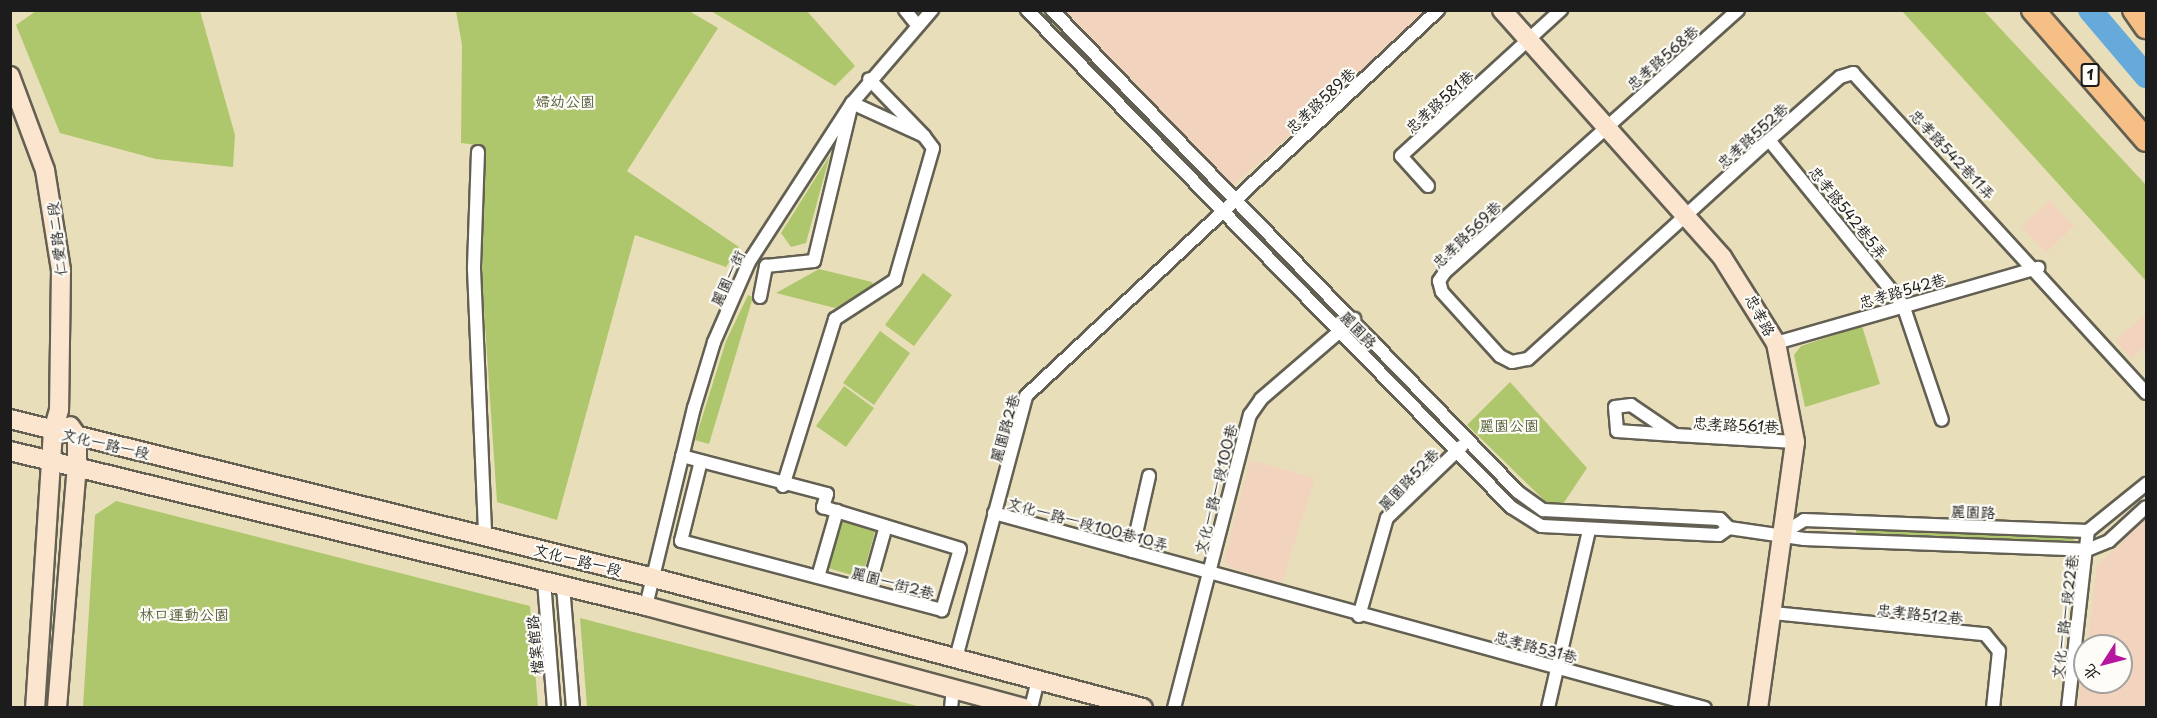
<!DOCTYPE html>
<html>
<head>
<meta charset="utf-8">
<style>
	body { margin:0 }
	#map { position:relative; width:2157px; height:718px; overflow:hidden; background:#e8deba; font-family:"Playpen Sans","LXGW WenKai TC",sans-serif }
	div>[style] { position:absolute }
	.built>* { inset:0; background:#f2d4be }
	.green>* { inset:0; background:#afc76c }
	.river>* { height:24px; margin:-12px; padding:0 12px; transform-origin:12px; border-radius:12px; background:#66aadb }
	.roads { filter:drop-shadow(2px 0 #636053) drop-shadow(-2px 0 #636053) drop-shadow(0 2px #636053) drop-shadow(0 -2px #636053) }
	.street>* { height:12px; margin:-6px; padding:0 6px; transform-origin:6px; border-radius:6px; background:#fff }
	.secondary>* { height:18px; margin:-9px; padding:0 9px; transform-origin:9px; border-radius:9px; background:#fbe5cf }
	.highway>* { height:22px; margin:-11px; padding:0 11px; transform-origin:11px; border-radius:11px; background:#f5bf86 }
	span { translate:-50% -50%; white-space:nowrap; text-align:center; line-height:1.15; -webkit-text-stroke:4.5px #fdfcf7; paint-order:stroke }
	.shield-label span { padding:2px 4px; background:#fdfcf7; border:2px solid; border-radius:4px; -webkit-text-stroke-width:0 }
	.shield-label { font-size:14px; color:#1c1c1c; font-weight:700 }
	.street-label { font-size:15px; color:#1c1c1c }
	.park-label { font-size:15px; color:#57603c }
	.frame { position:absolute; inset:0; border:12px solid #1c1c1c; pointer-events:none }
	.north { position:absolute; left:2073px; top:634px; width:60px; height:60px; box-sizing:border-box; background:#fdfcf7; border:2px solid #a3a29f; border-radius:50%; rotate:234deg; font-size:16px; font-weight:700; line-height:24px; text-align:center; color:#1c1c1c }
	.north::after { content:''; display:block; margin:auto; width:21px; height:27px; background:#b5179e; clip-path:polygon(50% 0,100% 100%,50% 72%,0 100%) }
</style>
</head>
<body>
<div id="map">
	<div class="built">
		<i style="clip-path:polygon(1066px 11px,1429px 11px,1233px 185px)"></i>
		<i style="clip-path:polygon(2050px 200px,2074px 226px,2046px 253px,2021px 227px)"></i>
		<i style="clip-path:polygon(2146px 314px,2146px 346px,2131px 359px,2115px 340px)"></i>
		<i style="clip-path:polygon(1250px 460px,1315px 478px,1282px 583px,1229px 567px,1224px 559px)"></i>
		<i style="clip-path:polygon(2146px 519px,2146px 707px,2078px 707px,2085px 658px,2085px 682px,2121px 682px,2121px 646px,2087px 646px,2097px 565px)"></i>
	</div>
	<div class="green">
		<i style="clip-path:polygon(36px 11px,200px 11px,235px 135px,233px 167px,156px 159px,60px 133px,16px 25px)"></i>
		<i style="clip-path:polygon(456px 11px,689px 11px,718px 28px,627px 171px,739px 247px,726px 267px,635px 235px,557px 520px,497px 502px,482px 281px,485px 146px,461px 143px,462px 45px)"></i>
		<i style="clip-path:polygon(711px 11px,807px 11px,855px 66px,835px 86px)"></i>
		<i style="clip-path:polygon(1037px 11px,1047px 11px,1122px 94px,1115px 92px)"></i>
		<i style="clip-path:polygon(1902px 11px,1984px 11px,2146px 185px,2146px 281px)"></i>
		<i style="clip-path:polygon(1136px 105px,1140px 107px,1222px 194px,1216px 195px,1144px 121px)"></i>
		<i style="clip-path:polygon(830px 155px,806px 243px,791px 247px,781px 233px)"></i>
		<i style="clip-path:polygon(1238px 209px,1341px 314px,1341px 320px,1232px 214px)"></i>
		<i style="clip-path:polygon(819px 269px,872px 282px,874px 287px,835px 308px,776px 293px)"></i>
		<i style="clip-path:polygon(923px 273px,952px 295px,914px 346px,885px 325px)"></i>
		<i style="clip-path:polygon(748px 295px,753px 297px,709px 444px,695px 440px,726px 341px)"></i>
		<i style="clip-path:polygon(1862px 326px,1880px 384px,1805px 407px,1794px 355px,1801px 346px)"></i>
		<i style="clip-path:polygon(880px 331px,910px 353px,874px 405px,843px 383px)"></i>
		<i style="clip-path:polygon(1360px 339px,1453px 430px,1454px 436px,1358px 342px)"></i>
		<i style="clip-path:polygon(1510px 382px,1587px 468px,1563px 504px,1546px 502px,1467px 425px)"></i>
		<i style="clip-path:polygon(844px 386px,874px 408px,846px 447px,816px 426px)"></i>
		<i style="clip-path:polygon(1470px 449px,1543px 516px,1578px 523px,1525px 513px,1467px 453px)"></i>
		<i style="clip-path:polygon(116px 501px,530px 606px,538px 707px,83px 707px,95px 515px)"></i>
		<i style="clip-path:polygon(841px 518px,876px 528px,862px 578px,828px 568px)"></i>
		<i style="clip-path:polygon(1603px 519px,1717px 526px,1720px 528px,1602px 526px)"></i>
		<i style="clip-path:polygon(1856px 529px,2071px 538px,2076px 541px,1856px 536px)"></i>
		<i style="clip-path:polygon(580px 618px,921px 707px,587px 707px)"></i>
	</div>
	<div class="river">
		<i style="left:2090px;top:10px;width:87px;rotate:49.7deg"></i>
	</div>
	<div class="roads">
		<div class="street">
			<i style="left:905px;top:10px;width:19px;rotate:51deg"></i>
			<i style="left:1027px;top:10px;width:694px;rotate:45.76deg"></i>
			<i style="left:1511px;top:507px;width:36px;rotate:32deg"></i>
			<i style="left:1542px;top:526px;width:177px;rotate:2.9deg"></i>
			<i style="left:1719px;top:535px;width:12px;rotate:-35deg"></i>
			<i style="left:1729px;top:528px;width:76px;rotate:8.3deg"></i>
			<i style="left:1804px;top:539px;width:283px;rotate:2.2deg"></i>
			<i style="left:2087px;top:550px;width:24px;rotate:-22deg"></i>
			<i style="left:2109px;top:541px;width:50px;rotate:-42.6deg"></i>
			<i style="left:1052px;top:10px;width:670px;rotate:45.97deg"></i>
			<i style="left:1518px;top:492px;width:31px;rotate:36deg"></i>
			<i style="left:1543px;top:510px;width:177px;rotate:2.9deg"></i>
			<i style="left:1720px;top:519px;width:13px;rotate:45deg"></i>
			<i style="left:1738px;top:10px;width:393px;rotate:138.2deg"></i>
			<i style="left:1445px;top:272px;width:11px;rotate:124deg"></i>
			<i style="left:1439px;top:281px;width:11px;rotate:75deg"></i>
			<i style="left:1442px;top:292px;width:86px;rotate:47.8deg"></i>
			<i style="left:1500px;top:356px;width:13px;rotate:27deg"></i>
			<i style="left:1512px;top:362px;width:16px;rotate:-11deg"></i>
			<i style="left:1528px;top:359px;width:326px;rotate:-42.3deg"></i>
			<i style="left:1769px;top:140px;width:95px;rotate:-41.6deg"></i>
			<i style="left:1840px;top:77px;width:14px;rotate:-17deg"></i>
			<i style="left:1853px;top:73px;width:434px;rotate:47.5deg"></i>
			<i style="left:1769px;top:140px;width:213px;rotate:50.9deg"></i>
			<i style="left:1903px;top:305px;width:121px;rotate:71.3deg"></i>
			<i style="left:478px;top:152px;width:117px;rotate:92deg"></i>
			<i style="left:474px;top:269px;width:267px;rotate:87.6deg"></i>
			<i style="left:1428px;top:186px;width:40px;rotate:-132deg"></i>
			<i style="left:1401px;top:156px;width:217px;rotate:-42.4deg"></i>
			<i style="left:760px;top:297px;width:32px;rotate:-79deg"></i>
			<i style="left:766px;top:266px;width:48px;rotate:-5.9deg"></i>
			<i style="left:814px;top:261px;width:163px;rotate:-76.5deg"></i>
			<i style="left:852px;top:103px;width:79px;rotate:24.6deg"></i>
			<i style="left:924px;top:136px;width:79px;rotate:-134deg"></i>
			<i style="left:1776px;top:343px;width:273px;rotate:-16deg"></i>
			<i style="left:1675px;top:435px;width:53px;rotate:-145.7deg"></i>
			<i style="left:1631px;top:405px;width:16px;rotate:173deg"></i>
			<i style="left:1615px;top:407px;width:24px;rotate:85deg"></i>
			<i style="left:1617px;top:431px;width:58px;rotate:3.9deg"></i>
			<i style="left:1675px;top:435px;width:120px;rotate:3.3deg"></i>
			<i style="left:682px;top:456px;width:150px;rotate:14.7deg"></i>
			<i style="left:827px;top:494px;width:14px;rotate:107deg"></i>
			<i style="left:823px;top:507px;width:143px;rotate:17deg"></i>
			<i style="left:960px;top:549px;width:64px;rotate:106.4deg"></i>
			<i style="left:942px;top:610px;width:270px;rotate:-165.2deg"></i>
			<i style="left:681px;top:541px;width:82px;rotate:-76deg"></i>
			<i style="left:783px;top:486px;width:175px;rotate:-72.7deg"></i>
			<i style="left:835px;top:319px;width:72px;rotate:-33deg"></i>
			<i style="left:895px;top:280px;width:137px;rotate:-73.9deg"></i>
			<i style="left:933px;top:148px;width:15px;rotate:-127deg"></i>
			<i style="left:994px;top:513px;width:737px;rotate:15.34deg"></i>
			<i style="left:1785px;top:532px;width:22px;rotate:-32deg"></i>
			<i style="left:1804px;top:520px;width:284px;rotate:2.2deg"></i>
			<i style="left:2088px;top:531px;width:75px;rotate:-39deg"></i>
			<i style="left:1132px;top:551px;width:77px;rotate:-77.2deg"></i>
			<i style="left:818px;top:577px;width:69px;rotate:-73.9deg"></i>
			<i style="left:544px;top:581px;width:127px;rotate:85.5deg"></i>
			<i style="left:563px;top:586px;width:122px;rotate:85.3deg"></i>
			<i style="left:868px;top:590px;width:66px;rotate:-74.3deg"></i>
			<i style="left:646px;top:606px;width:204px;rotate:-76.4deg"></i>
			<i style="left:694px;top:408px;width:69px;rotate:-73.1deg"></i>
			<i style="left:714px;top:342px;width:87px;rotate:-66.4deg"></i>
			<i style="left:749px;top:262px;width:189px;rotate:-57.1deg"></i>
			<i style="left:852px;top:103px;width:123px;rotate:-49.3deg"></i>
			<i style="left:1773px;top:613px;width:213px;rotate:5.7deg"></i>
			<i style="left:1985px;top:634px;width:22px;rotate:51deg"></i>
			<i style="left:1999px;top:651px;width:57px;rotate:96deg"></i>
			<i style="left:1359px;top:616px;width:102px;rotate:-74.1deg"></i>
			<i style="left:1387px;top:518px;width:104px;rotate:-43.8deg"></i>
			<i style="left:956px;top:658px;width:271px;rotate:-75deg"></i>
			<i style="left:1026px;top:396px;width:565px;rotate:-43.13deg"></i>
			<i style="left:951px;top:708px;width:19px;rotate:-84deg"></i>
			<i style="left:1031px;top:708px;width:29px;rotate:-76deg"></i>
			<i style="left:1174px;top:708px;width:303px;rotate:-75.5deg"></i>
			<i style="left:1250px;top:415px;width:19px;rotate:-55deg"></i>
			<i style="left:1261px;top:399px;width:123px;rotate:-40.7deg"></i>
			<i style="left:1548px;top:708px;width:182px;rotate:-77deg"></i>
			<i style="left:2068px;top:708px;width:178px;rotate:-83.6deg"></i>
		</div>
		<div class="secondary">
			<i style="left:1502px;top:10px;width:331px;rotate:48.3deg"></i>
			<i style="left:1722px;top:257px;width:102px;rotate:57.9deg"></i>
			<i style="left:1776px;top:343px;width:101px;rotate:79.1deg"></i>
			<i style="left:1795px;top:442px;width:269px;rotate:97.9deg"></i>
			<i style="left:10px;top:76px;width:100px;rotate:69.6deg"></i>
			<i style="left:45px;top:170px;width:101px;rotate:80.9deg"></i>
			<i style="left:61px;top:270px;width:140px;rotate:90.8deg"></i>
			<i style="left:59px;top:410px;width:22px;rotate:106deg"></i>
			<i style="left:53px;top:431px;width:278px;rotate:93.7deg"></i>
			<i style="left:10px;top:419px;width:663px;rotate:13.87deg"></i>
			<i style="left:654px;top:578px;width:506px;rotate:14.89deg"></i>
			<i style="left:10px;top:451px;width:655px;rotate:13.7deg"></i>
			<i style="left:646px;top:606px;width:391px;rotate:15.1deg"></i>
			<i style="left:57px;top:708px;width:243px;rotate:-85.3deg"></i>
			<i style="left:77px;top:466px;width:30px;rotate:-90deg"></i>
			<i style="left:77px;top:436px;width:12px;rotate:-125deg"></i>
		</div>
		<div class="highway">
			<i style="left:2033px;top:10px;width:172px;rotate:49deg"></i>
			<i style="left:2134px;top:10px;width:21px;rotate:55deg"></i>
		</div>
	</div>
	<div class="shield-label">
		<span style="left:2090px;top:75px">1</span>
	</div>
	<div class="street-label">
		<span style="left:1662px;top:57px;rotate:-41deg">忠孝路568巷</span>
		<span style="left:1320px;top:100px;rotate:-43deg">忠孝路589巷</span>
		<span style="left:1439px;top:101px;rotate:-42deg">忠孝路581巷</span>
		<span style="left:1752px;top:135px;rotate:-42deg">忠孝路552巷</span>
		<span style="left:1953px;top:154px;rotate:47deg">忠孝路542巷11弄</span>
		<span style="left:1849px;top:212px;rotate:51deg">忠孝路542巷5弄</span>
		<span style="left:1466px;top:234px;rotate:-44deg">忠孝路569巷</span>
		<span style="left:56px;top:239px;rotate:-97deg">仁愛路二段</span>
		<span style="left:727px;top:278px;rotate:-65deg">麗園一街</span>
		<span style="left:1902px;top:290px;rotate:-16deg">忠孝路542巷</span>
		<span style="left:1761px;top:315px;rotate:62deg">忠孝路</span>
		<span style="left:1359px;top:329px;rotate:46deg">麗園路</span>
		<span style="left:1736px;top:424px;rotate:3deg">忠孝路561巷</span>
		<span style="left:1004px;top:428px;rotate:-74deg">麗園路2巷</span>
		<span style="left:106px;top:443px;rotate:13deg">文化一路一段</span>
		<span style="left:1408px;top:479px;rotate:-46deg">麗園路52巷</span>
		<span style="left:1215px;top:489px;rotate:-76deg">文化一路一段100巷</span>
		<span style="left:1973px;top:511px;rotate:2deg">麗園路</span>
		<span style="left:1088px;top:523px;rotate:15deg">文化一路一段100巷10弄</span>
		<span style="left:578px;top:559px;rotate:14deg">文化一路一段</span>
		<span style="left:893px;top:582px;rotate:15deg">麗園一街2巷</span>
		<span style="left:1920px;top:613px;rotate:6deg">忠孝路512巷</span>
		<span style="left:2064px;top:617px;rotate:-83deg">文化一路一段22巷</span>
		<span style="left:534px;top:645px;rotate:-95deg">檔案館路</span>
		<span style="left:1536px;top:646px;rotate:15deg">忠孝路531巷</span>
	</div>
	<div class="park-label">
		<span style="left:565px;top:101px">婦幼公園</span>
		<span style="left:1509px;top:425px">麗園公園</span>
		<span style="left:184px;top:614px">林口運動公園</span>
	</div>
	<div class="frame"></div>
	<div class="north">北</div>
</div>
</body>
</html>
